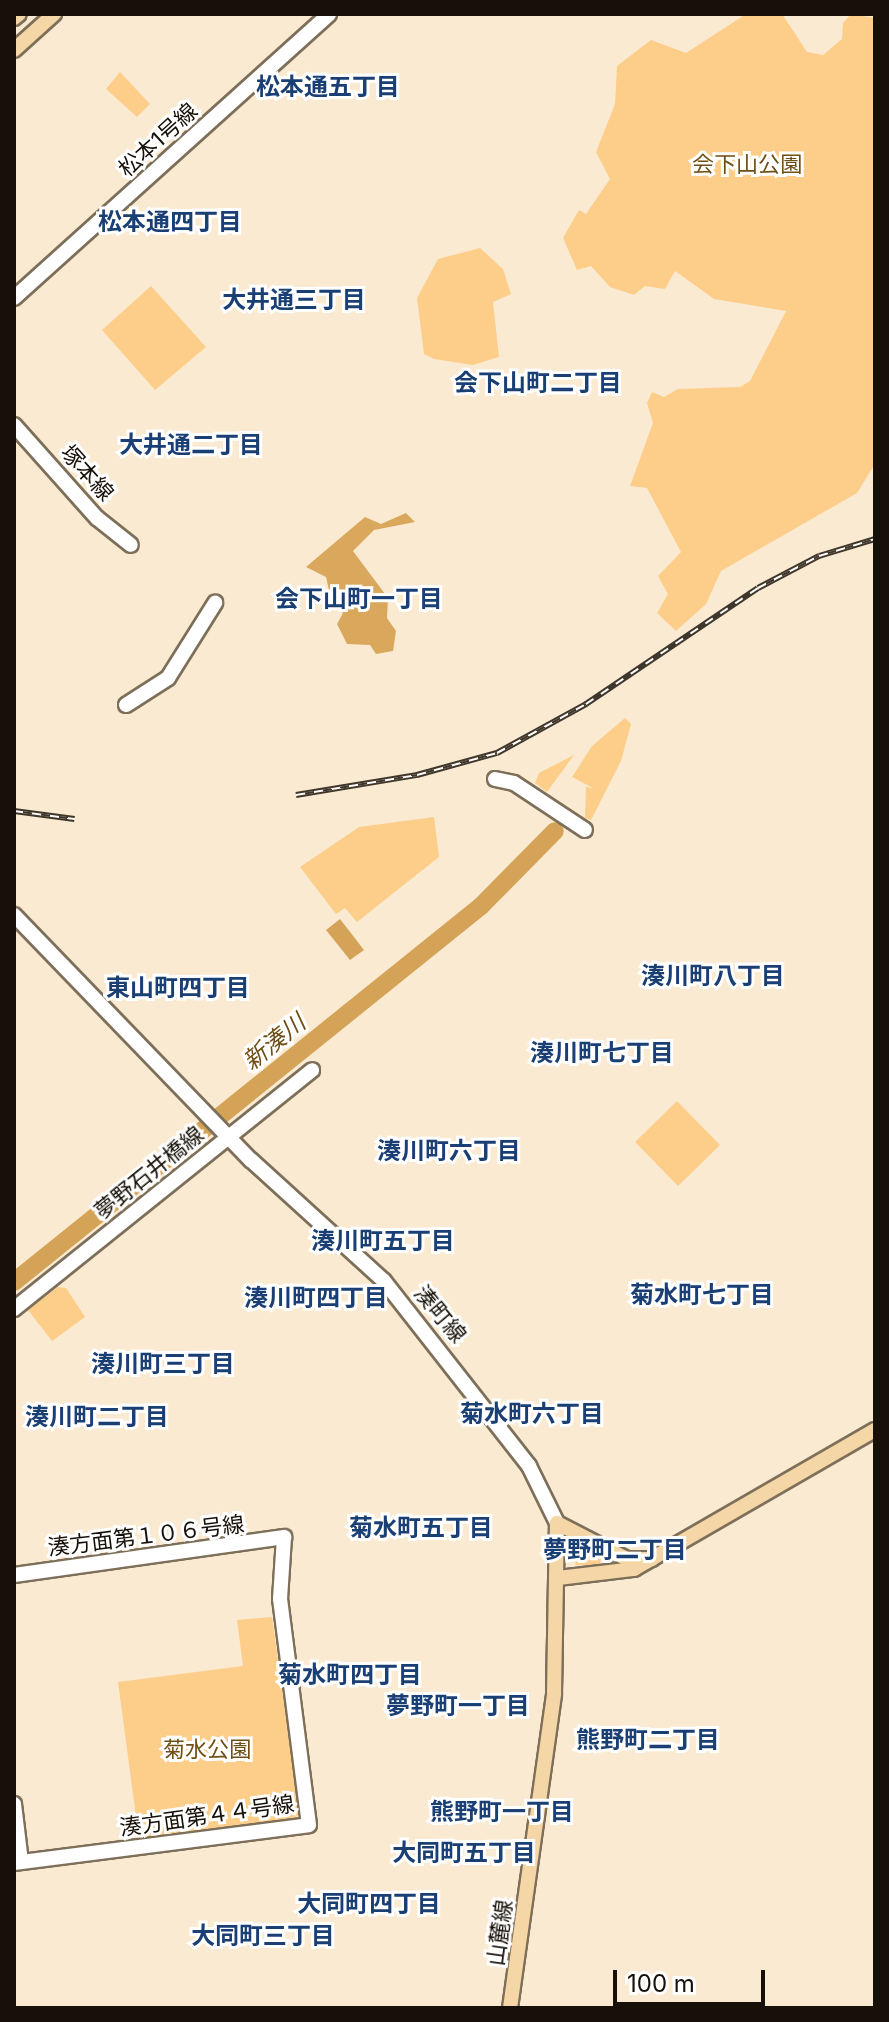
<!DOCTYPE html>
<html>
<head>
<meta charset="utf-8">
<style>
	body { margin:0 }
	#map { position:relative; width:889px; height:2022px; overflow:hidden; background:#fbead2; font-family:Inter,"Noto Sans JP",sans-serif }
	div>[style] { position:absolute }
	.green>* { inset:0; background:#fcce8a }
	.forest>* { inset:0; background:#d9a85c }
	.water>* { inset:0; background:#d4a357 }
	.river>* { height:18px; margin:-9px; padding:0 9px; transform-origin:9px; border-radius:9px; background:#d4a357 }
	.roads { filter:drop-shadow(2px 0 #7d6f59) drop-shadow(-2px 0 #7d6f59) drop-shadow(0 2px #7d6f59) drop-shadow(0 -2px #7d6f59) }
	.secondary>* { height:14px; margin:-7px; padding:0 7px; transform-origin:7px; border-radius:7px; background:#fff }
	.primary>* { height:14px; margin:-7px; padding:0 7px; transform-origin:7px; border-radius:7px; background:#f5d6a6 }
	.rail>* { height:6px; margin-top:-3px; transform-origin:0; background:repeating-linear-gradient(90deg,#fff 0 9px,#3f372c 0 18px); box-sizing:border-box; border-block:2px solid #3f372c }
	span { translate:-50% -50%; white-space:nowrap; text-align:center; line-height:1.15; -webkit-text-stroke:6px #fff; paint-order:stroke }
	.street-label { font-size:22px; color:#161008 }
	.park-label { font-size:22px; color:#704f15 }
	.neighbourhood-label { font-size:24px; color:#1a3f74; font-weight:700 }
	.water-label { font-size:24px; color:#6f4e13; font-style:italic }
	.frame { position:absolute; inset:0; border:16px solid #161008; pointer-events:none }
	.scale { position:absolute; left:613px; top:1970px; width:152px; height:36px; box-sizing:border-box; border:4px solid #161008; border-top:0; padding-left:10px; font-size:24px; line-height:28px; white-space:nowrap; color:#161008; -webkit-text-stroke:6px #fff; paint-order:stroke }
</style>
</head>
<body>
<div id="map">
	<div class="green">
		<i style="clip-path:polygon(746px 14px,782px 14px,807px 52px,823px 55px,842px 39px,843px 23px,851px 14px,875px 18px,875px 464px,857px 493px,721px 571px,706px 604px,676px 631px,657px 613px,668px 594px,658px 576px,681px 552px,647px 488px,630px 486px,653px 423px,647px 403px,652px 392px,664px 397px,678px 389px,740px 387px,750px 381px,786px 311px,714px 299px,675px 271px,665px 289px,645px 286px,634px 295px,610px 287px,591px 266px,577px 270px,563px 238px,579px 210px,586px 214px,610px 179px,596px 152px,615px 104px,617px 66px,651px 40px,686px 53px)"></i>
		<i style="clip-path:polygon(120px 72px,150px 104px,137px 117px,106px 89px)"></i>
		<i style="clip-path:polygon(480px 248px,503px 269px,511px 294px,493px 302px,499px 357px,473px 365px,434px 359px,424px 354px,417px 298px,438px 259px)"></i>
		<i style="clip-path:polygon(151px 286px,206px 347px,155px 390px,102px 330px)"></i>
		<i style="clip-path:polygon(625px 718px,631px 724px,621px 761px,591px 820px,585px 818px,586px 787px,593px 788px,572px 777px,592px 746px)"></i>
		<i style="clip-path:polygon(574px 755px,547px 792px,535px 783px,539px 773px)"></i>
		<i style="clip-path:polygon(434px 817px,439px 857px,357px 922px,345px 908px,336px 914px,300px 867px,359px 827px)"></i>
		<i style="clip-path:polygon(677px 1101px,720px 1145px,678px 1186px,635px 1142px)"></i>
		<i style="clip-path:polygon(58px 1287px,66px 1288px,85px 1317px,52px 1341px,28px 1310px)"></i>
		<i style="clip-path:polygon(579px 1544px,601px 1556px,600px 1566px,575px 1565px)"></i>
		<i style="clip-path:polygon(272px 1617px,299px 1813px,294px 1819px,139px 1839px,118px 1682px,243px 1666px,237px 1620px)"></i>
	</div>
	<div class="forest">
		<i style="clip-path:polygon(406px 513px,415px 522px,374px 530px,353px 551px,388px 598px,387px 618px,396px 631px,393px 651px,376px 654px,370px 645px,347px 644px,337px 624px,343px 613px,331px 599px,326px 577px,306px 567px,365px 517px,381px 524px)"></i>
	</div>
	<div class="water">
		<i style="clip-path:polygon(340px 919px,364px 950px,350px 960px,326px 930px)"></i>
	</div>
	<div class="river">
		<i style="left:14px;top:1282px;width:600px;rotate:-38.84deg"></i>
		<i style="left:481px;top:906px;width:105px;rotate:-45.4deg"></i>
	</div>
	<div class="roads">
		<div class="secondary">
			<i style="left:14px;top:298px;width:424px;rotate:-42deg"></i>
			<i style="left:14px;top:425px;width:125px;rotate:48.3deg"></i>
			<i style="left:97px;top:518px;width:43px;rotate:38.5deg"></i>
			<i style="left:126px;top:705px;width:50px;rotate:-32.7deg"></i>
			<i style="left:168px;top:678px;width:89px;rotate:-57.9deg"></i>
			<i style="left:495px;top:779px;width:19px;rotate:12deg"></i>
			<i style="left:514px;top:783px;width:85px;rotate:33.5deg"></i>
			<i style="left:14px;top:915px;width:341px;rotate:46deg"></i>
			<i style="left:251px;top:1160px;width:180px;rotate:42.3deg"></i>
			<i style="left:384px;top:1281px;width:235px;rotate:51.9deg"></i>
			<i style="left:529px;top:1466px;width:64px;rotate:63.8deg"></i>
			<i style="left:14px;top:1309px;width:382px;rotate:-38.7deg"></i>
			<i style="left:14px;top:1575px;width:273px;rotate:-8deg"></i>
			<i style="left:14px;top:1804px;width:58px;rotate:83.1deg"></i>
			<i style="left:14px;top:1863px;width:297px;rotate:-7.3deg"></i>
			<i style="left:309px;top:1825px;width:228px;rotate:-97.3deg"></i>
			<i style="left:280px;top:1599px;width:62px;rotate:-86.3deg"></i>
		</div>
		<div class="primary">
			<i style="left:14px;top:18px;width:6px;rotate:-39deg"></i>
			<i style="left:14px;top:50px;width:54px;rotate:-42deg"></i>
			<i style="left:557px;top:1523px;width:79px;rotate:27.2deg"></i>
			<i style="left:627px;top:1559px;width:25px"></i>
			<i style="left:558px;top:1578px;width:77px;rotate:-6.8deg"></i>
			<i style="left:634px;top:1569px;width:278px;rotate:-30deg"></i>
			<i style="left:510px;top:2008px;width:318px;rotate:-82deg"></i>
			<i style="left:554px;top:1693px;width:170px;rotate:-89deg"></i>
		</div>
	</div>
	<div class="rail">
		<i style="left:296px;top:795px;width:123px;rotate:-9.4deg"></i>
		<i style="left:417px;top:775px;width:83px;rotate:-15.4deg"></i>
		<i style="left:497px;top:753px;width:102px;rotate:-28.8deg"></i>
		<i style="left:586px;top:704px;width:207px;rotate:-34deg"></i>
		<i style="left:758px;top:588px;width:69px;rotate:-27.7deg"></i>
		<i style="left:819px;top:556px;width:59px;rotate:-16.9deg"></i>
		<i style="left:14px;top:811px;width:61px;rotate:7.6deg"></i>
	</div>
	<div class="street-label">
		<span style="left:158px;top:140px;rotate:-42deg">松本1号線</span>
		<span style="left:87px;top:473px;rotate:48deg">塚本線</span>
		<span style="left:149px;top:1173px;rotate:-39deg">夢野石井橋線</span>
		<span style="left:440px;top:1314px;rotate:50deg">湊町線</span>
		<span style="left:146px;top:1536px;rotate:-7deg">湊方面第１０６号線</span>
		<span style="left:207px;top:1816px;rotate:-8deg">湊方面第４４号線</span>
		<span style="left:500px;top:1933px;rotate:-82deg">山麓線</span>
	</div>
	<div class="park-label">
		<span style="left:747px;top:165px">会下山公園</span>
		<span style="left:207px;top:1750px">菊水公園</span>
	</div>
	<div class="neighbourhood-label">
		<span style="left:328px;top:87px">松本通五丁目</span>
		<span style="left:170px;top:222px">松本通四丁目</span>
		<span style="left:294px;top:300px">大井通三丁目</span>
		<span style="left:538px;top:383px">会下山町二丁目</span>
		<span style="left:191px;top:445px">大井通二丁目</span>
		<span style="left:359px;top:599px">会下山町一丁目</span>
		<span style="left:713px;top:976px">湊川町八丁目</span>
		<span style="left:178px;top:988px">東山町四丁目</span>
		<span style="left:602px;top:1053px">湊川町七丁目</span>
		<span style="left:449px;top:1151px">湊川町六丁目</span>
		<span style="left:383px;top:1241px">湊川町五丁目</span>
		<span style="left:702px;top:1295px">菊水町七丁目</span>
		<span style="left:316px;top:1298px">湊川町四丁目</span>
		<span style="left:163px;top:1364px">湊川町三丁目</span>
		<span style="left:532px;top:1414px">菊水町六丁目</span>
		<span style="left:97px;top:1417px">湊川町二丁目</span>
		<span style="left:421px;top:1528px">菊水町五丁目</span>
		<span style="left:615px;top:1550px">夢野町二丁目</span>
		<span style="left:350px;top:1675px">菊水町四丁目</span>
		<span style="left:458px;top:1706px">夢野町一丁目</span>
		<span style="left:648px;top:1740px">熊野町二丁目</span>
		<span style="left:502px;top:1812px">熊野町一丁目</span>
		<span style="left:464px;top:1853px">大同町五丁目</span>
		<span style="left:369px;top:1904px">大同町四丁目</span>
		<span style="left:263px;top:1936px">大同町三丁目</span>
	</div>
	<div class="water-label">
		<span style="left:274px;top:1042px;rotate:-39deg">新湊川</span>
	</div>
	<div class="frame"></div>
	<div class="scale">100 m</div>
</div>
</body>
</html>
